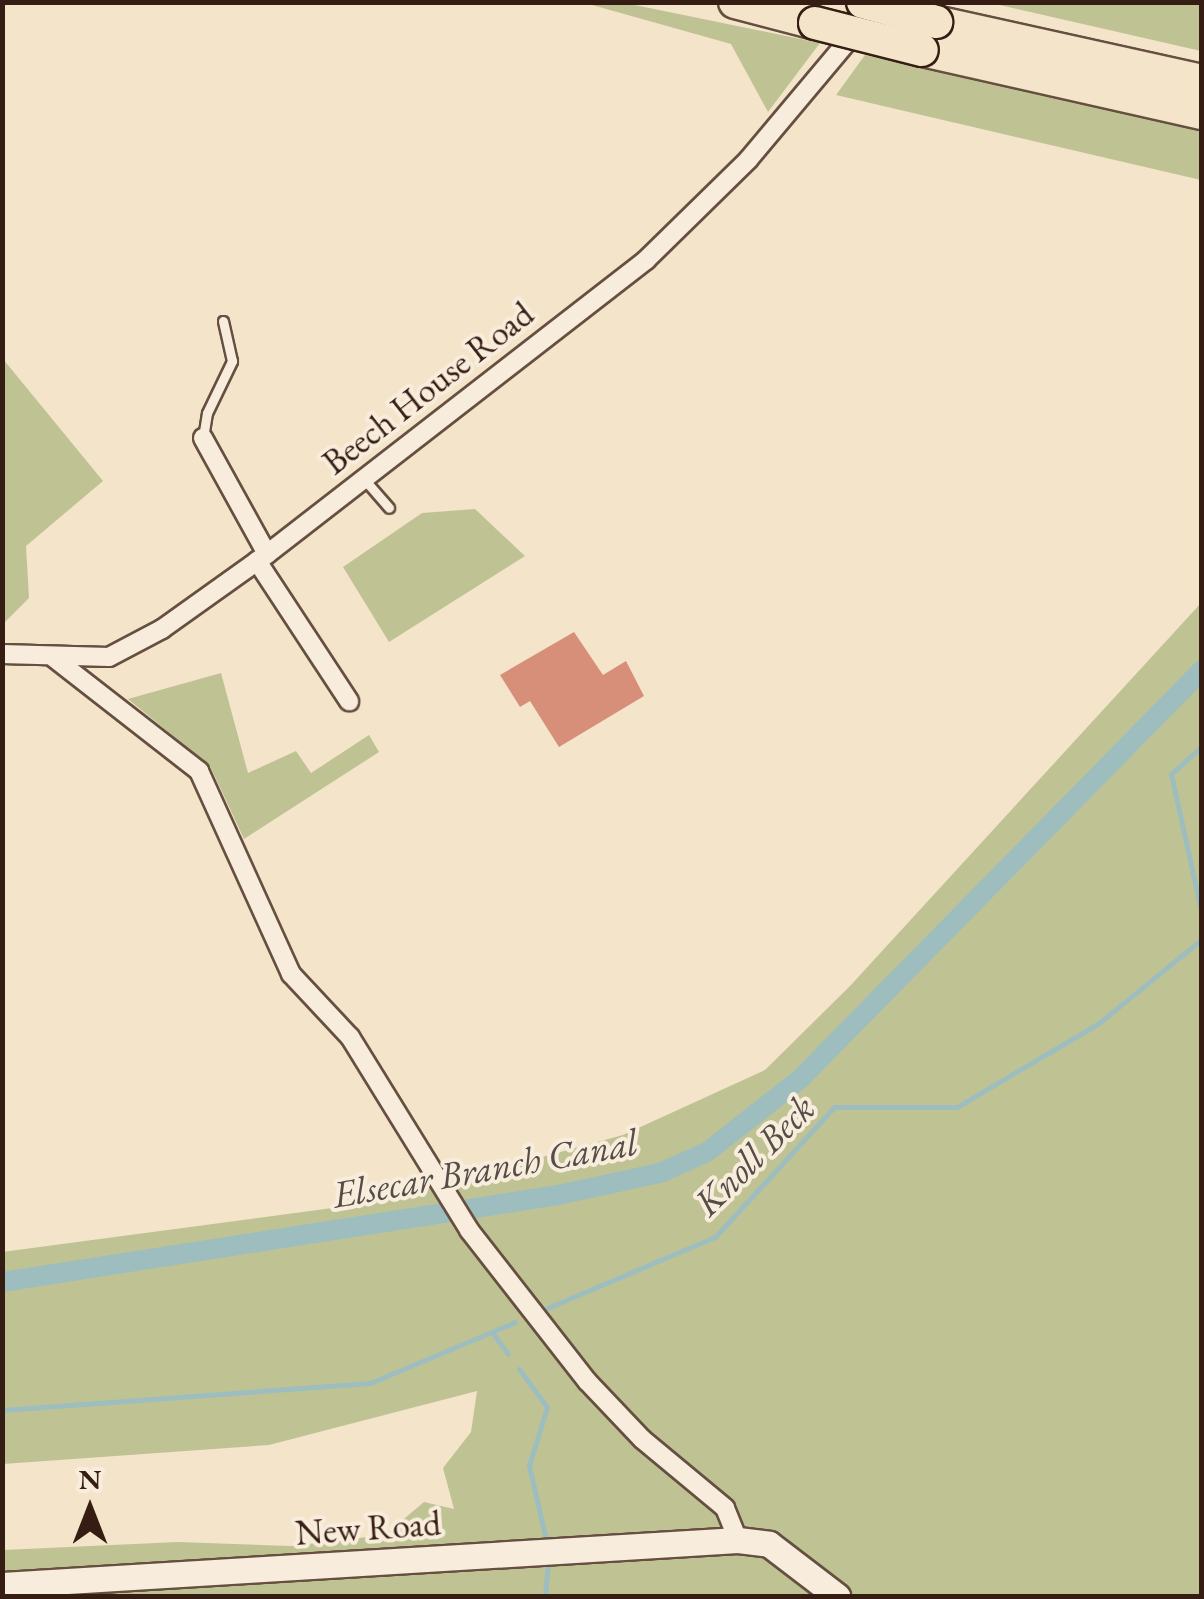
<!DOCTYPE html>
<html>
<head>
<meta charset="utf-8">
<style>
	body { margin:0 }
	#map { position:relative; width:1204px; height:1599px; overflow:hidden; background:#f4e4c9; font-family:"EB Garamond",serif }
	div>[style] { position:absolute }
	.green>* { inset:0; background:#bfc394 }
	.stream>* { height:5px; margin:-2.5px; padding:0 2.5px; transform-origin:2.5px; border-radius:2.5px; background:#9ebdbe }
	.canal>* { height:20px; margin:-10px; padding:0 10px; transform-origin:10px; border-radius:10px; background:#9ebdbe }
	.building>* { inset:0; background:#d78f79 }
	.roads { filter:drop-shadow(2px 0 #664f40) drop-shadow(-2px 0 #664f40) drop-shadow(0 2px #664f40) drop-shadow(0 -2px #664f40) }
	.lane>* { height:9px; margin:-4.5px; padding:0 4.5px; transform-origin:4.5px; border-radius:4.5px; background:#f8eddc }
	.street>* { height:18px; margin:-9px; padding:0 9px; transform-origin:9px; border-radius:9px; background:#f8eddc }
	.secondary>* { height:25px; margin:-12.5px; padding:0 12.5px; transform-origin:12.5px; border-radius:12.5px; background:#f8eddc }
	.highway>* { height:32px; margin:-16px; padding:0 16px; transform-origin:16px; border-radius:16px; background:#f4e4c9 }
	.bridges { filter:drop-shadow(2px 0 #361d13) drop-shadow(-2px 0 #361d13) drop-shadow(0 2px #361d13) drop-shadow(0 -2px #361d13) }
	.highway-bridge>* { height:32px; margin:-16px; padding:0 16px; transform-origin:16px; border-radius:16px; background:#f4e4c9 }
	span { translate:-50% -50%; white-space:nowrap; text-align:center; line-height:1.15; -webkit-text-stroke:8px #f8eddc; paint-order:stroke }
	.street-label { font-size:35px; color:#361d13 }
	.water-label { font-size:38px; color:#554d46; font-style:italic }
	.frame { position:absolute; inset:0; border:5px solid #361d13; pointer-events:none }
	.north { position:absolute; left:40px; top:1459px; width:100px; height:100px; -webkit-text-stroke:8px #f8eddc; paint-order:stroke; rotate:0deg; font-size:28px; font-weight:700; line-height:40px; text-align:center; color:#361d13 }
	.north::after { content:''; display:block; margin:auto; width:35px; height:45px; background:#361d13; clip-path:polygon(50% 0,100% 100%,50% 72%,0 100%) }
</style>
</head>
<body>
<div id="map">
	<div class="green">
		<i style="clip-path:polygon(585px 3px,625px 3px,820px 43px,768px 112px,731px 44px)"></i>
		<i style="clip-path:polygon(991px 3px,1201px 3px,1201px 51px)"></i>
		<i style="clip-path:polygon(865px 55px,1201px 129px,1201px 180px,836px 95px)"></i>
		<i style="clip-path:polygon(3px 359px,103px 481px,26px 546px,29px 598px,3px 624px)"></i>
		<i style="clip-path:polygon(475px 509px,525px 556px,389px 642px,343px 567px,422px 513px)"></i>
		<i style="clip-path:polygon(1201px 603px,1201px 1596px,3px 1596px,3px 1550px,178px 1542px,290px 1546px,385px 1535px,424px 1502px,454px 1509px,443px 1468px,471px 1432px,477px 1391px,269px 1445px,3px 1464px,2px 1252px,377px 1202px,623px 1135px,765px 1070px,850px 986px)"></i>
		<i style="clip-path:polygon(221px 673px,248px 773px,296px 751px,311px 773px,369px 735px,379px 752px,244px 839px,210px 766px,128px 699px)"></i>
	</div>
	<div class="stream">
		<i style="left:1202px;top:746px;width:42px;rotate:137.9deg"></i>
		<i style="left:1171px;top:774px;width:144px;rotate:77.6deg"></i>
		<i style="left:545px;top:1309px;width:185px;rotate:-23deg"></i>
		<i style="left:715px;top:1237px;width:176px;rotate:-47.5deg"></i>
		<i style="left:834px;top:1107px;width:123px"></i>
		<i style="left:957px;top:1107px;width:165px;rotate:-30.6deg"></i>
		<i style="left:1099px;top:1023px;width:133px;rotate:-39.2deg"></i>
		<i style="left:492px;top:1332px;width:27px;rotate:54deg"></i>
		<i style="left:519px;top:1369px;width:47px;rotate:53.6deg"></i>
		<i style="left:547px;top:1407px;width:62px;rotate:107deg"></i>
		<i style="left:529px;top:1466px;width:80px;rotate:77deg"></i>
		<i style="left:2px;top:1410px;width:369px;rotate:-4.2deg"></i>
		<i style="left:370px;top:1383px;width:157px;rotate:-22.8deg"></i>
		<i style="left:545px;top:1596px;width:36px;rotate:-85deg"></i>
	</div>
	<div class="canal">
		<i style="left:2px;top:1282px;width:563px;rotate:-8.89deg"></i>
		<i style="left:558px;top:1195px;width:104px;rotate:-12.2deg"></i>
		<i style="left:660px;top:1173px;width:51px;rotate:-24.1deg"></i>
		<i style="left:707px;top:1152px;width:118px;rotate:-38.1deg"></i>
		<i style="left:800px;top:1079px;width:573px;rotate:-45.49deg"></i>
	</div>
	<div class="building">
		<i style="clip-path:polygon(574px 632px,603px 675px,626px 661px,644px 696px,559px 747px,530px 701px,520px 707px,500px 675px)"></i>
	</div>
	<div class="roads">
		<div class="lane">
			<i style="left:203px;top:438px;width:25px;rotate:-81deg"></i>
			<i style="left:207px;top:413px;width:58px;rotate:-64.3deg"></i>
			<i style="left:232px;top:361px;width:41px;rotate:-102.7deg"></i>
			<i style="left:364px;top:479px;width:38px;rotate:49deg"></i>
		</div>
		<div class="street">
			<i style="left:203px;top:438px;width:132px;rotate:61.1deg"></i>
			<i style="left:257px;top:561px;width:168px;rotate:56.7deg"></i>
			<i style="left:2px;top:654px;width:107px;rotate:1.6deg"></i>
			<i style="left:109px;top:657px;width:60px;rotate:-27.8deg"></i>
			<i style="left:162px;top:629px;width:129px;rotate:-35.5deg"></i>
			<i style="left:267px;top:554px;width:480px;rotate:-37.8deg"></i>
			<i style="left:646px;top:260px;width:143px;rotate:-44.4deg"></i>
			<i style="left:748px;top:160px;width:171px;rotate:-50deg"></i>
			<i style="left:54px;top:658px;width:184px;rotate:37.9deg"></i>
			<i style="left:199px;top:771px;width:223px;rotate:65.6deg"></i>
			<i style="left:291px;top:974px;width:86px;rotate:46.9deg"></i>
			<i style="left:350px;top:1037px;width:227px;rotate:58.3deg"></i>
			<i style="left:469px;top:1230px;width:192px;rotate:52deg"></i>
			<i style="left:587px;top:1381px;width:80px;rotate:46.5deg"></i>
			<i style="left:642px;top:1439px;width:108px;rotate:39.7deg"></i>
			<i style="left:725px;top:1508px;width:35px;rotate:68deg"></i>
		</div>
		<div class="secondary">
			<i style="left:2px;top:1585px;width:737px;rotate:-3.5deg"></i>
			<i style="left:738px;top:1540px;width:31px;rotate:7deg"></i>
			<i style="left:769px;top:1544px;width:86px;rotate:37.4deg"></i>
		</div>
		<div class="highway">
			<i style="left:735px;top:2px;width:83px;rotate:14.7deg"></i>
			<i style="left:936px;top:22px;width:272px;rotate:12.5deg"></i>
			<i style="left:922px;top:50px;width:287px;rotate:12.7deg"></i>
		</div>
	</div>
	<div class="bridges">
		<div class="highway-bridge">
			<i style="left:863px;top:2px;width:76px;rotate:15.3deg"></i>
			<i style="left:815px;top:23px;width:110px;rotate:14.2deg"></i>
		</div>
	</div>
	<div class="street-label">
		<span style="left:428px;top:388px;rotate:-38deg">Beech House Road</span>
		<span style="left:368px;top:1528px;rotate:-4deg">New Road</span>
	</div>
	<div class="water-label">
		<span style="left:754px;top:1155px;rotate:-45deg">Knoll Beck</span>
		<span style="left:485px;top:1168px;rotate:-10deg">Elsecar Branch Canal</span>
	</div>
	<div class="frame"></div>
	<div class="north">N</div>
</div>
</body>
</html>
